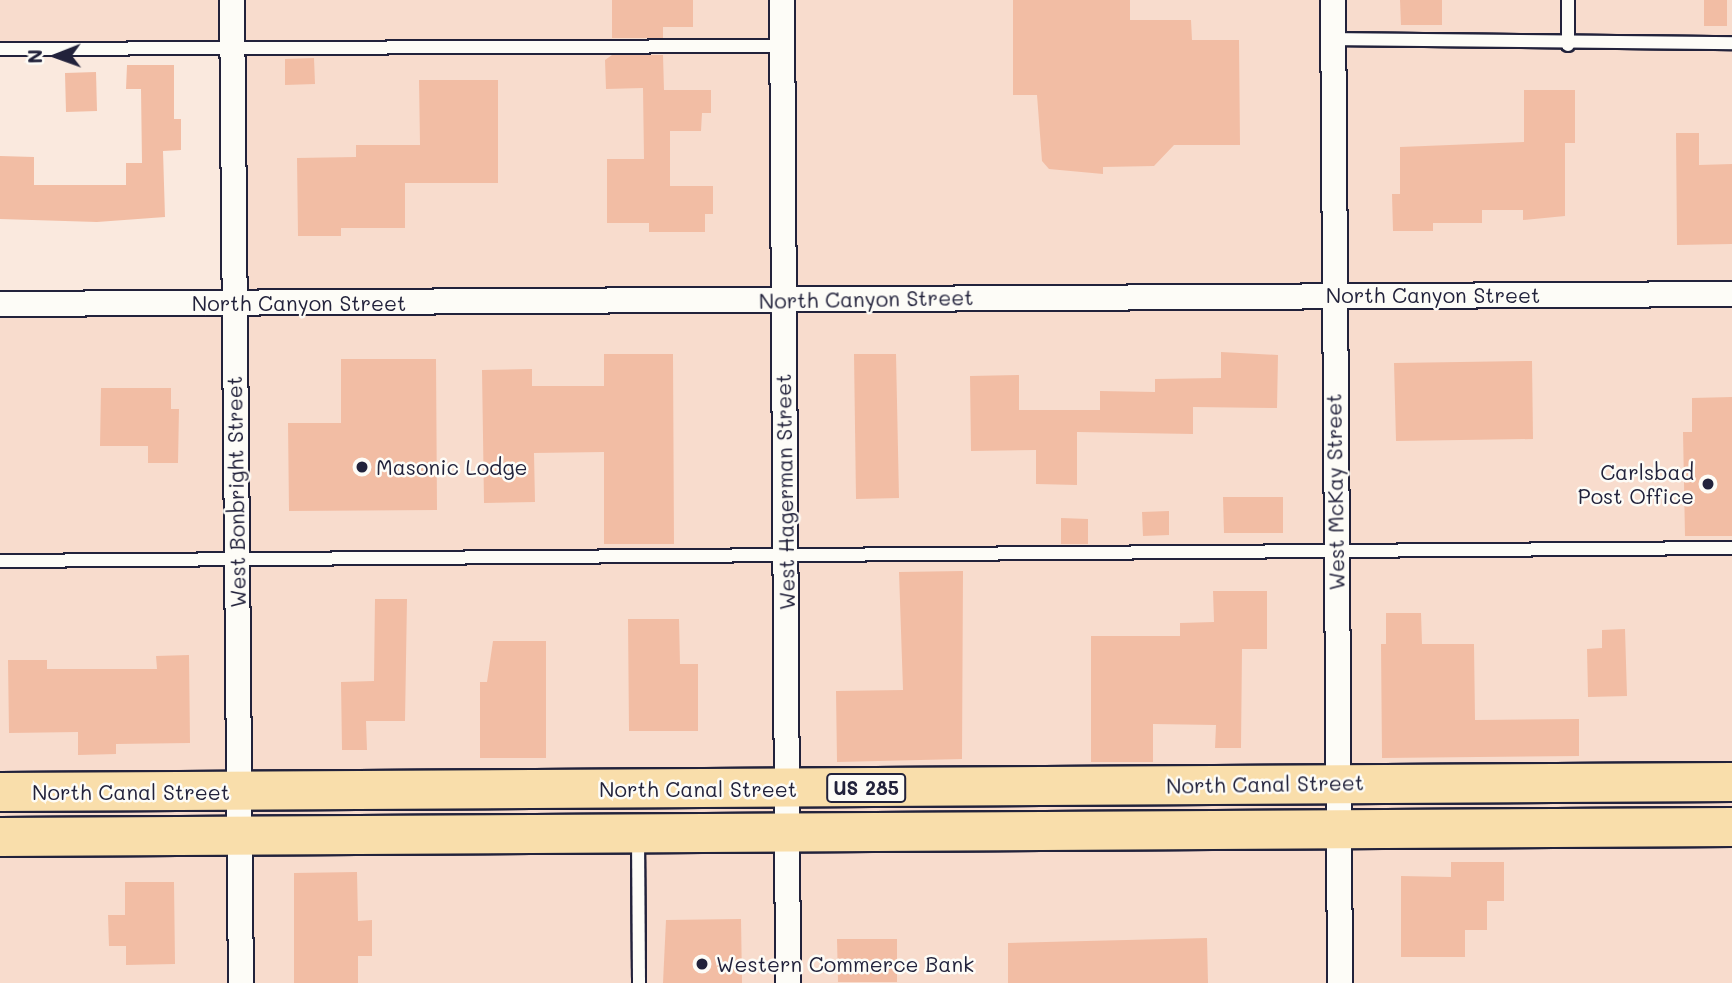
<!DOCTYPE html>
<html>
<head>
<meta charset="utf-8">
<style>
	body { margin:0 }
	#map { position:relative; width:1732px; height:983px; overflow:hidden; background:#fae9de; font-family:Mali,sans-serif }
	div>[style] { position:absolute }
	.built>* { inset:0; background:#f8dccd }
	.building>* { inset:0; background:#f2bda4 }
	.roads { filter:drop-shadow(2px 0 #22223b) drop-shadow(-2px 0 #22223b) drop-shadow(0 2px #22223b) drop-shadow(0 -2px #22223b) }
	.lane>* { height:12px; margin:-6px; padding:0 6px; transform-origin:6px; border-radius:6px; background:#fdfcf7 }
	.street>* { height:24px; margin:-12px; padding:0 12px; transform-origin:12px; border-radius:12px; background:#fdfcf7 }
	.highway>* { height:38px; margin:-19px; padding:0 19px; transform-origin:19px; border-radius:19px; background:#f9deab }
	.dots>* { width:19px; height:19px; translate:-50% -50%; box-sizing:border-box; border:4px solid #fdfcf7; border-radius:50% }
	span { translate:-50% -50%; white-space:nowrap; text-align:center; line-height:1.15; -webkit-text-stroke:5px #fdfcf7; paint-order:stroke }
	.shield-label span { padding:2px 5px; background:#fdfcf7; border:2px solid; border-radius:5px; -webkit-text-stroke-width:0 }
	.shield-label { font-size:19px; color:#22223b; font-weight:700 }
	.street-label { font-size:21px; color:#22223b }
	.poi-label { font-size:21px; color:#22223b }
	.left { translate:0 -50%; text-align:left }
	.right { translate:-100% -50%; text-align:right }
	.north { position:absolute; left:21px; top:21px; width:70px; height:70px; -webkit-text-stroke:5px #fdfcf7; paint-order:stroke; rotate:269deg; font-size:19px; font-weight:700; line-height:28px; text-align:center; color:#22223b }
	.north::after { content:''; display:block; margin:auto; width:24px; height:32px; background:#22223b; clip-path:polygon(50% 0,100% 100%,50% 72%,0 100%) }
</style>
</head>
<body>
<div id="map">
	<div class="built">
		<i style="clip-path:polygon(0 0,1732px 0,1732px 983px,0 983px,0 304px,233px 303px,232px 51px,0 49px)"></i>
	</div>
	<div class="building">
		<i style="clip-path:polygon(612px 0,693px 0,693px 27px,663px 27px,663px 38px,612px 38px)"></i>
		<i style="clip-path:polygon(1013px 0,1130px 0,1130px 20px,1191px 20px,1192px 40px,1239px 40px,1240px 145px,1174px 145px,1154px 166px,1103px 167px,1103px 174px,1049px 169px,1042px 161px,1037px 95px,1013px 95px)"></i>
		<i style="clip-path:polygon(1400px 0,1442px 0,1442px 25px,1401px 25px)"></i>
		<i style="clip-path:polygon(1704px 0,1727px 0,1727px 26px,1704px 26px)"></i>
		<i style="clip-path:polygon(612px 55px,663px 55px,664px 90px,711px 90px,711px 113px,702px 113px,701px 131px,670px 131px,670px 186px,713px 186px,713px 214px,705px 214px,705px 232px,649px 232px,649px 223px,607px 223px,607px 159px,644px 159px,643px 88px,606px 89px,605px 60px)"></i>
		<i style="clip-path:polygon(314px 58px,315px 84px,285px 85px,285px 59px)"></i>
		<i style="clip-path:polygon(127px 65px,174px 65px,174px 119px,181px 119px,181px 150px,163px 151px,165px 217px,97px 222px,0 219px,0 156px,34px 157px,34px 185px,126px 185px,126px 163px,142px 163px,141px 89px,126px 89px)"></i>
		<i style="clip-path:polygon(96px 72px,97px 111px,66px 112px,65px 73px)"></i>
		<i style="clip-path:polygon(419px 80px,498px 80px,498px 183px,405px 183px,405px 228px,341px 228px,341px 236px,298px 236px,297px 158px,356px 157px,356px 145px,420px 145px)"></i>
		<i style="clip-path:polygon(1524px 90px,1575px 90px,1575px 143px,1565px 143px,1565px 216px,1523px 220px,1523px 210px,1482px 210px,1482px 223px,1433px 223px,1433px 231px,1393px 231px,1392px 194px,1400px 194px,1400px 147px,1524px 142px)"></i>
		<i style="clip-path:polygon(1676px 133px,1699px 133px,1699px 165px,1732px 164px,1732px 244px,1677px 245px)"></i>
		<i style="clip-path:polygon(1221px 352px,1278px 355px,1277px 408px,1193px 407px,1193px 434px,1077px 432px,1077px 485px,1036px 484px,1036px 450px,971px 451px,970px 376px,1019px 375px,1019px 410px,1100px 410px,1100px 391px,1155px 392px,1155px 379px,1221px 378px)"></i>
		<i style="clip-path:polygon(604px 354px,673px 354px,674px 544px,604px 544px,604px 452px,534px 453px,535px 502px,484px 503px,482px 370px,532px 369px,532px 386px,604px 386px)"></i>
		<i style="clip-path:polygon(854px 354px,896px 354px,899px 498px,856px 499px)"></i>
		<i style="clip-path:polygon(341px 359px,436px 359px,437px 510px,289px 511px,288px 423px,341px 423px)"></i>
		<i style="clip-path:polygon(1532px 361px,1533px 439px,1396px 441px,1394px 363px)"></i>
		<i style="clip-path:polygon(101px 388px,171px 388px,171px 409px,179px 409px,178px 463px,148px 463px,148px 446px,100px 446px)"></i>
		<i style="clip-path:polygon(1732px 397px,1732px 536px,1685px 536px,1683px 432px,1692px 432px,1692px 398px)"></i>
		<i style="clip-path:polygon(1223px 497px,1283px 497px,1283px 533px,1224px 533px)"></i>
		<i style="clip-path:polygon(1169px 511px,1169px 535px,1143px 536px,1142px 512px)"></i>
		<i style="clip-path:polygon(1061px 518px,1088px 519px,1088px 544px,1061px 544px)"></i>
		<i style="clip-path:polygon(963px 571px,962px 759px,837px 762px,836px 691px,903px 690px,899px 572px)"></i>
		<i style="clip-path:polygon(1213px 591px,1267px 591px,1267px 649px,1242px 649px,1241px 748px,1215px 748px,1216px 725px,1153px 724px,1153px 762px,1091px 762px,1091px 636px,1180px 636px,1180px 623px,1214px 622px)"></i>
		<i style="clip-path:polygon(375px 599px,407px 599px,405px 721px,366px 721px,367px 750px,342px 750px,341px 682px,374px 681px)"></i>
		<i style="clip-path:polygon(1386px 613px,1421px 613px,1422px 644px,1474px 644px,1475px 720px,1579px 719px,1579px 756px,1382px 758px,1381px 644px,1386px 644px)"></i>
		<i style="clip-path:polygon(628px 619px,679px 619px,680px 664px,698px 664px,698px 731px,629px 731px)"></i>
		<i style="clip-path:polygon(1625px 629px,1627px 696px,1588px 697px,1587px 649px,1602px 648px,1602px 630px)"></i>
		<i style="clip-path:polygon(493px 641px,546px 641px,546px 758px,480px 758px,480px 682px,487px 682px)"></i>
		<i style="clip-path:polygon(189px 655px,190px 743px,116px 744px,116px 754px,78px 755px,78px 732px,9px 733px,8px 660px,47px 660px,47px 669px,157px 669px,156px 656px)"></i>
		<i style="clip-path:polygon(1451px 862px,1504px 862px,1504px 901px,1487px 901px,1487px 930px,1465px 930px,1465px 957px,1401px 957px,1401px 876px,1451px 877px)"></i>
		<i style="clip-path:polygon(357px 872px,358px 921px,372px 920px,372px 956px,358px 956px,358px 983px,294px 983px,294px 873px)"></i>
		<i style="clip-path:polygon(125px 882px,174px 882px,175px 964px,126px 965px,126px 946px,109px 946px,108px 915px,125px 915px)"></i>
		<i style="clip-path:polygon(741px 919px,742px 983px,663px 983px,666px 920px)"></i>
		<i style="clip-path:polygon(1207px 938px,1208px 983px,1008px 983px,1008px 943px)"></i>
		<i style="clip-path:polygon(837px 939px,897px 939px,897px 982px,838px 982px)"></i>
	</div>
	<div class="roads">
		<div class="lane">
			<i style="left:1568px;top:0;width:45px;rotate:90deg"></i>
			<i style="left:1333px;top:39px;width:399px;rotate:0.6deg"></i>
			<i style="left:0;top:49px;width:783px;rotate:-0.22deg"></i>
			<i style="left:0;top:561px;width:1732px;rotate:-0.43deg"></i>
			<i style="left:638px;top:837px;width:146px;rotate:89.6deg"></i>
		</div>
		<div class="street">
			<i style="left:232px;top:0;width:983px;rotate:89.48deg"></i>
			<i style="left:782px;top:0;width:983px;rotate:89.65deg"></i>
			<i style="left:1333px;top:0;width:983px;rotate:89.59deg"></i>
			<i style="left:0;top:304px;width:1732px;rotate:-0.33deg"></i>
		</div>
		<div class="highway">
			<i style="left:0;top:792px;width:1732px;rotate:-0.33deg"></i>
			<i style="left:0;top:837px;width:1732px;rotate:-0.33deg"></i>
		</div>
	</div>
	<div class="dots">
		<i style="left:362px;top:467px;background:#22223b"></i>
		<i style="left:1708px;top:484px;background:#22223b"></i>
		<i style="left:702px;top:964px;background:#22223b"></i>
	</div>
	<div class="shield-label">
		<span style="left:866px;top:788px">US 285</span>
	</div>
	<div class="street-label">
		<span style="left:1433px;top:295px">North Canyon Street</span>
		<span style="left:866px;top:299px;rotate:-1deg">North Canyon Street</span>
		<span style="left:299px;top:303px">North Canyon Street</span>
		<span style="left:236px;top:492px;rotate:-91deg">West Bonbright Street</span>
		<span style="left:785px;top:492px;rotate:-91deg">West Hagerman Street</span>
		<span style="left:1335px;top:492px;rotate:-91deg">West McKay Street</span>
		<span style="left:1265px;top:784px;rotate:-1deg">North Canal Street</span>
		<span style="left:698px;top:789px">North Canal Street</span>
		<span style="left:131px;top:792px">North Canal Street</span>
	</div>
	<div class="poi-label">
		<span class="left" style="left:376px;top:467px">Masonic Lodge</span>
		<span class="right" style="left:1694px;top:484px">Carlsbad<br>Post Office</span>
		<span class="left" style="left:716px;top:964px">Western Commerce Bank</span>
	</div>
	<div class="north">N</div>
</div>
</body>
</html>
